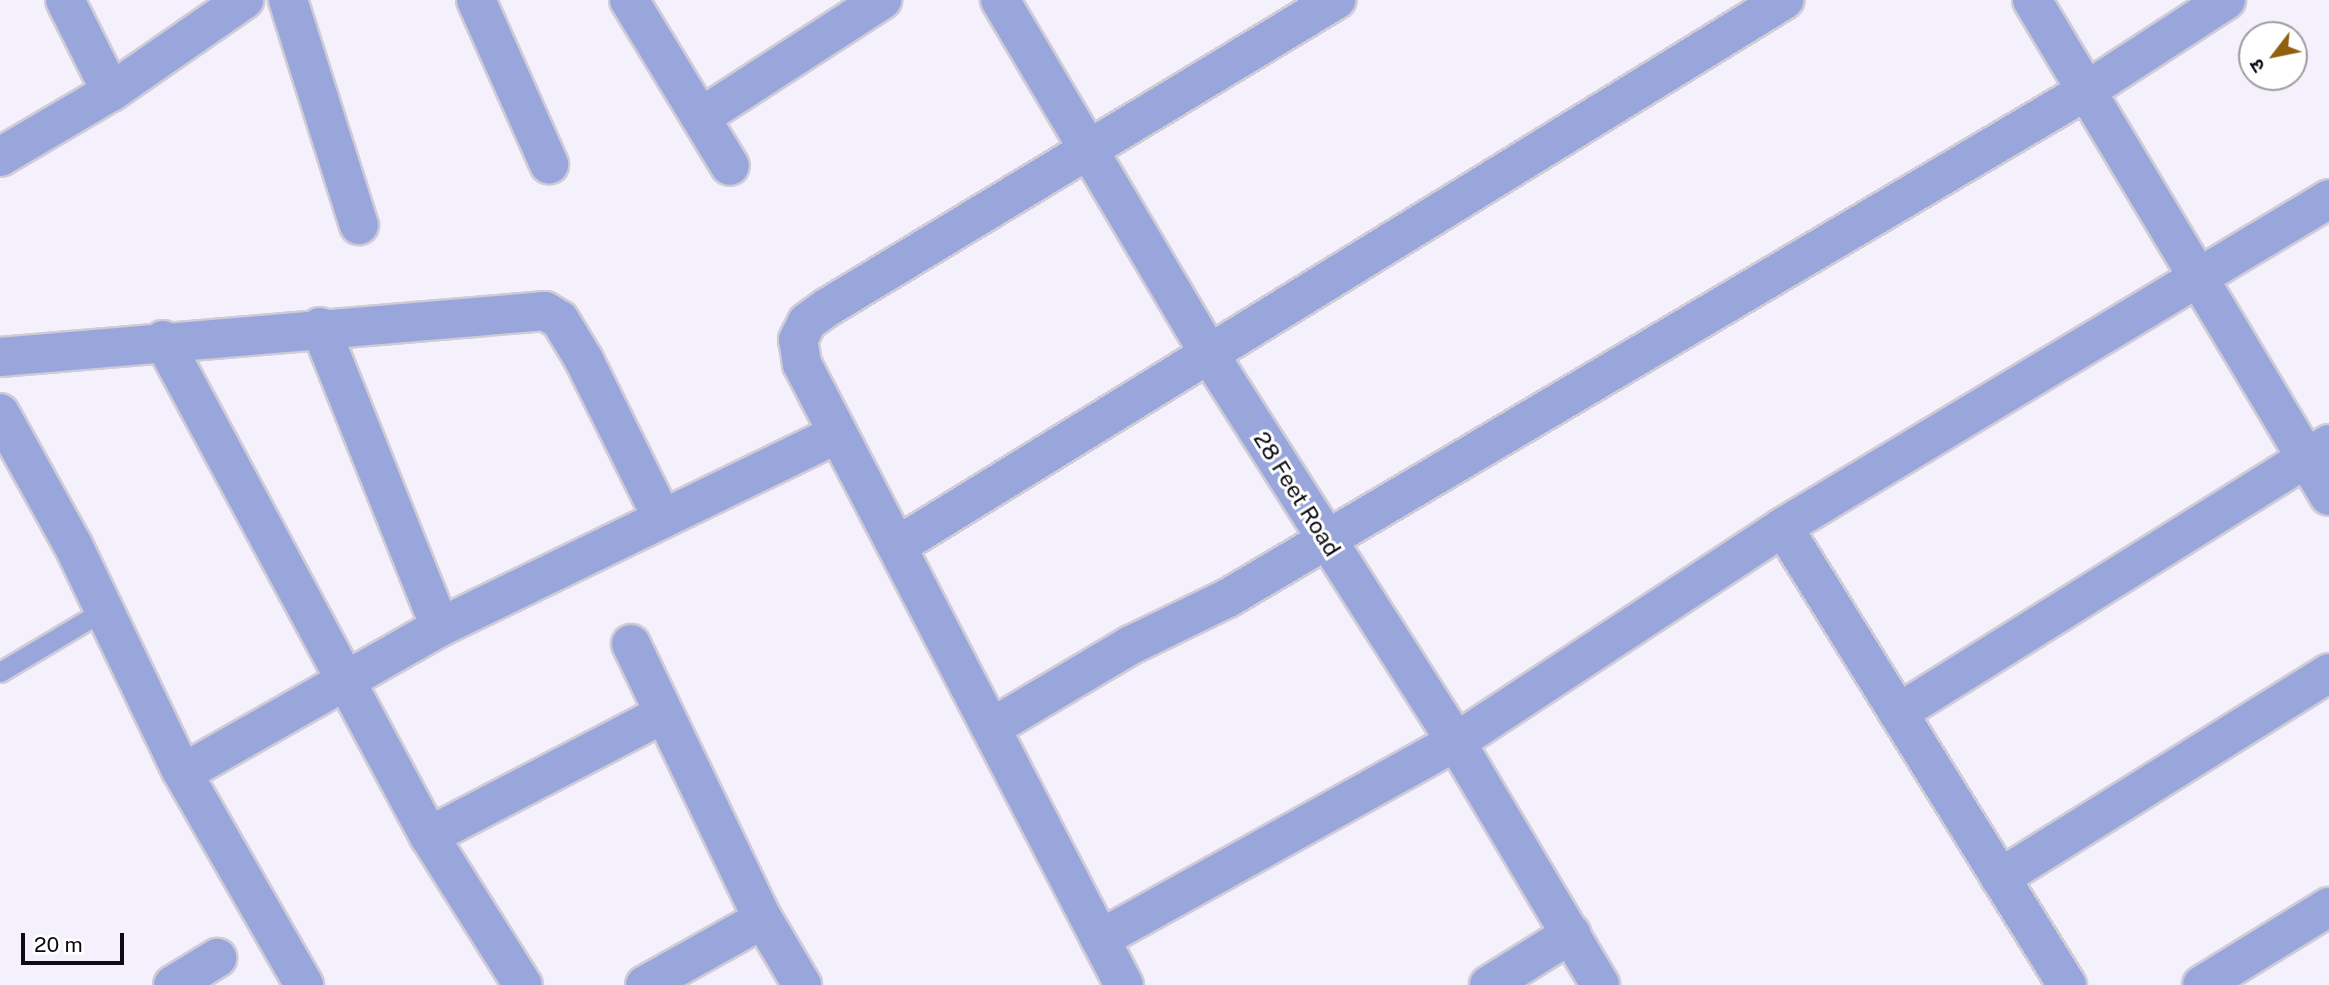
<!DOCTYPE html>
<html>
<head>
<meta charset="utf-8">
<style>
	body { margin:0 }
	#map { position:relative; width:2329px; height:985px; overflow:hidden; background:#f4f0fc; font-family:"Public Sans","Noto Sans Devanagari",sans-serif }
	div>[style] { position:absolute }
	.roads { filter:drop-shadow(2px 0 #cfcbd7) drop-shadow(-2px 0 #cfcbd7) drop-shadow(0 2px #cfcbd7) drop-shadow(0 -2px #cfcbd7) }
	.service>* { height:19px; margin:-9.5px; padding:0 9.5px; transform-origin:9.5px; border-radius:9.5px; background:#99a6dc }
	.minor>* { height:38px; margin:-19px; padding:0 19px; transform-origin:19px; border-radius:19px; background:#99a6dc }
	.tertiary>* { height:38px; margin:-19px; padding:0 19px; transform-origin:19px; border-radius:19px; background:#99a6dc }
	span { translate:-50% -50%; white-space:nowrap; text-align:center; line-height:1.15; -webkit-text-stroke:6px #fff; paint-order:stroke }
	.street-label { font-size:23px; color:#0d0b12 }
	.north { position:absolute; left:2238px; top:21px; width:70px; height:70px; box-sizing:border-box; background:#fff; border:2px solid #9e9da0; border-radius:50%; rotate:238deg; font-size:19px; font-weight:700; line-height:28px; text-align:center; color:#0d0b12 }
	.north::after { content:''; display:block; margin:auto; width:24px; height:32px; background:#91600f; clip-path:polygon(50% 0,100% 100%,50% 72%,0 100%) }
	.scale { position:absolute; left:21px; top:933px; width:103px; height:32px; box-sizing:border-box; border:4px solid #0d0b12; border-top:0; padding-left:9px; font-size:21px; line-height:24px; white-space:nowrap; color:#0d0b12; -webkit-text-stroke:5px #fff; paint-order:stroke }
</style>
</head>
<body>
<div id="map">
	<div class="roads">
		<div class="service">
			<i style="left:0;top:672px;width:121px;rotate:-30.8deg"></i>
		</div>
		<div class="minor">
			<i style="left:65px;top:0;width:103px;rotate:63.4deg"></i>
			<i style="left:288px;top:0;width:236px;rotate:72.5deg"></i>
			<i style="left:476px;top:0;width:180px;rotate:66deg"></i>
			<i style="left:629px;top:0;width:194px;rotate:58.7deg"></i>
			<i style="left:1000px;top:0;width:411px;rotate:59.4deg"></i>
			<i style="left:1209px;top:354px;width:460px;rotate:57.5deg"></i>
			<i style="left:1456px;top:742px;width:282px;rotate:59.3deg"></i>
			<i style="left:701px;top:117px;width:216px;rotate:-32.9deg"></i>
			<i style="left:0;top:157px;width:129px;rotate:-30.4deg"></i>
			<i style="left:111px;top:92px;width:162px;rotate:-34.7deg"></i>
			<i style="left:320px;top:327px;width:323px;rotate:68.2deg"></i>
			<i style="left:163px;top:340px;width:563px;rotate:61.8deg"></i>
			<i style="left:429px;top:836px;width:176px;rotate:57.8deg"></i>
			<i style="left:0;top:357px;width:547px;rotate:-4.82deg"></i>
			<i style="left:545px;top:311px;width:17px;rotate:31deg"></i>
			<i style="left:560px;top:320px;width:47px;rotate:59deg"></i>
			<i style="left:584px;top:360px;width:176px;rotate:63.7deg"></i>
			<i style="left:0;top:413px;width:151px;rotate:61.1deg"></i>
			<i style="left:73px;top:545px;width:250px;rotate:64.4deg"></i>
			<i style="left:181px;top:770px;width:248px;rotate:60.2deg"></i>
			<i style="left:1783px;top:527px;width:539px;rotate:58.2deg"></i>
			<i style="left:897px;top:546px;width:1042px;rotate:-31.61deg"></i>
			<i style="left:631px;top:644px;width:305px;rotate:64.4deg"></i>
			<i style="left:763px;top:919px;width:77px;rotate:59.4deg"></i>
			<i style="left:1898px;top:713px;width:508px;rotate:-31.97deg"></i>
			<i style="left:991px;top:728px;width:163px;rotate:-30.7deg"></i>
			<i style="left:1131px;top:645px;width:108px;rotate:-25.9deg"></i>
			<i style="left:1228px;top:598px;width:997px;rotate:-30.58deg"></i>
			<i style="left:2086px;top:91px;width:167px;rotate:-33deg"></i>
			<i style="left:183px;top:773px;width:296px;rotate:-29.6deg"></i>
			<i style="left:440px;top:627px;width:442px;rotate:-25.9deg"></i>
			<i style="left:429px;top:836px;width:262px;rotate:-27.5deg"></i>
			<i style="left:2000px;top:878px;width:388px;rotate:-31.9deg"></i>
			<i style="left:1100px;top:939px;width:407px;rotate:-29deg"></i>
			<i style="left:1456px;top:742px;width:391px;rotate:-33.3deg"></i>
			<i style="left:1783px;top:527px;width:637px;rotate:-30.99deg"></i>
			<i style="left:173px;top:985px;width:52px;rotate:-31.5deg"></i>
			<i style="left:645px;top:985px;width:135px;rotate:-29.2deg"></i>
			<i style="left:1124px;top:985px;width:700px;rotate:-117.41deg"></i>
			<i style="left:802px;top:364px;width:24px;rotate:-99deg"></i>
			<i style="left:798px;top:340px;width:20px;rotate:-63deg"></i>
			<i style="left:807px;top:322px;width:26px;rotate:-36deg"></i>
			<i style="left:828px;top:307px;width:594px;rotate:-31.15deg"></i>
			<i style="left:1489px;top:985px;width:97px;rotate:-31.9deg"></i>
			<i style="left:2202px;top:985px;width:149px;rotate:-31.6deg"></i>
		</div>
		<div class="tertiary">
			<i style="left:2032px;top:0;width:578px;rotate:59.09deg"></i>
		</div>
	</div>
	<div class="street-label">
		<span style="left:1297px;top:494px;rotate:58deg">28 Feet Road</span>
	</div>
	<div class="north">उ</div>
	<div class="scale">20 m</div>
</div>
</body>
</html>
